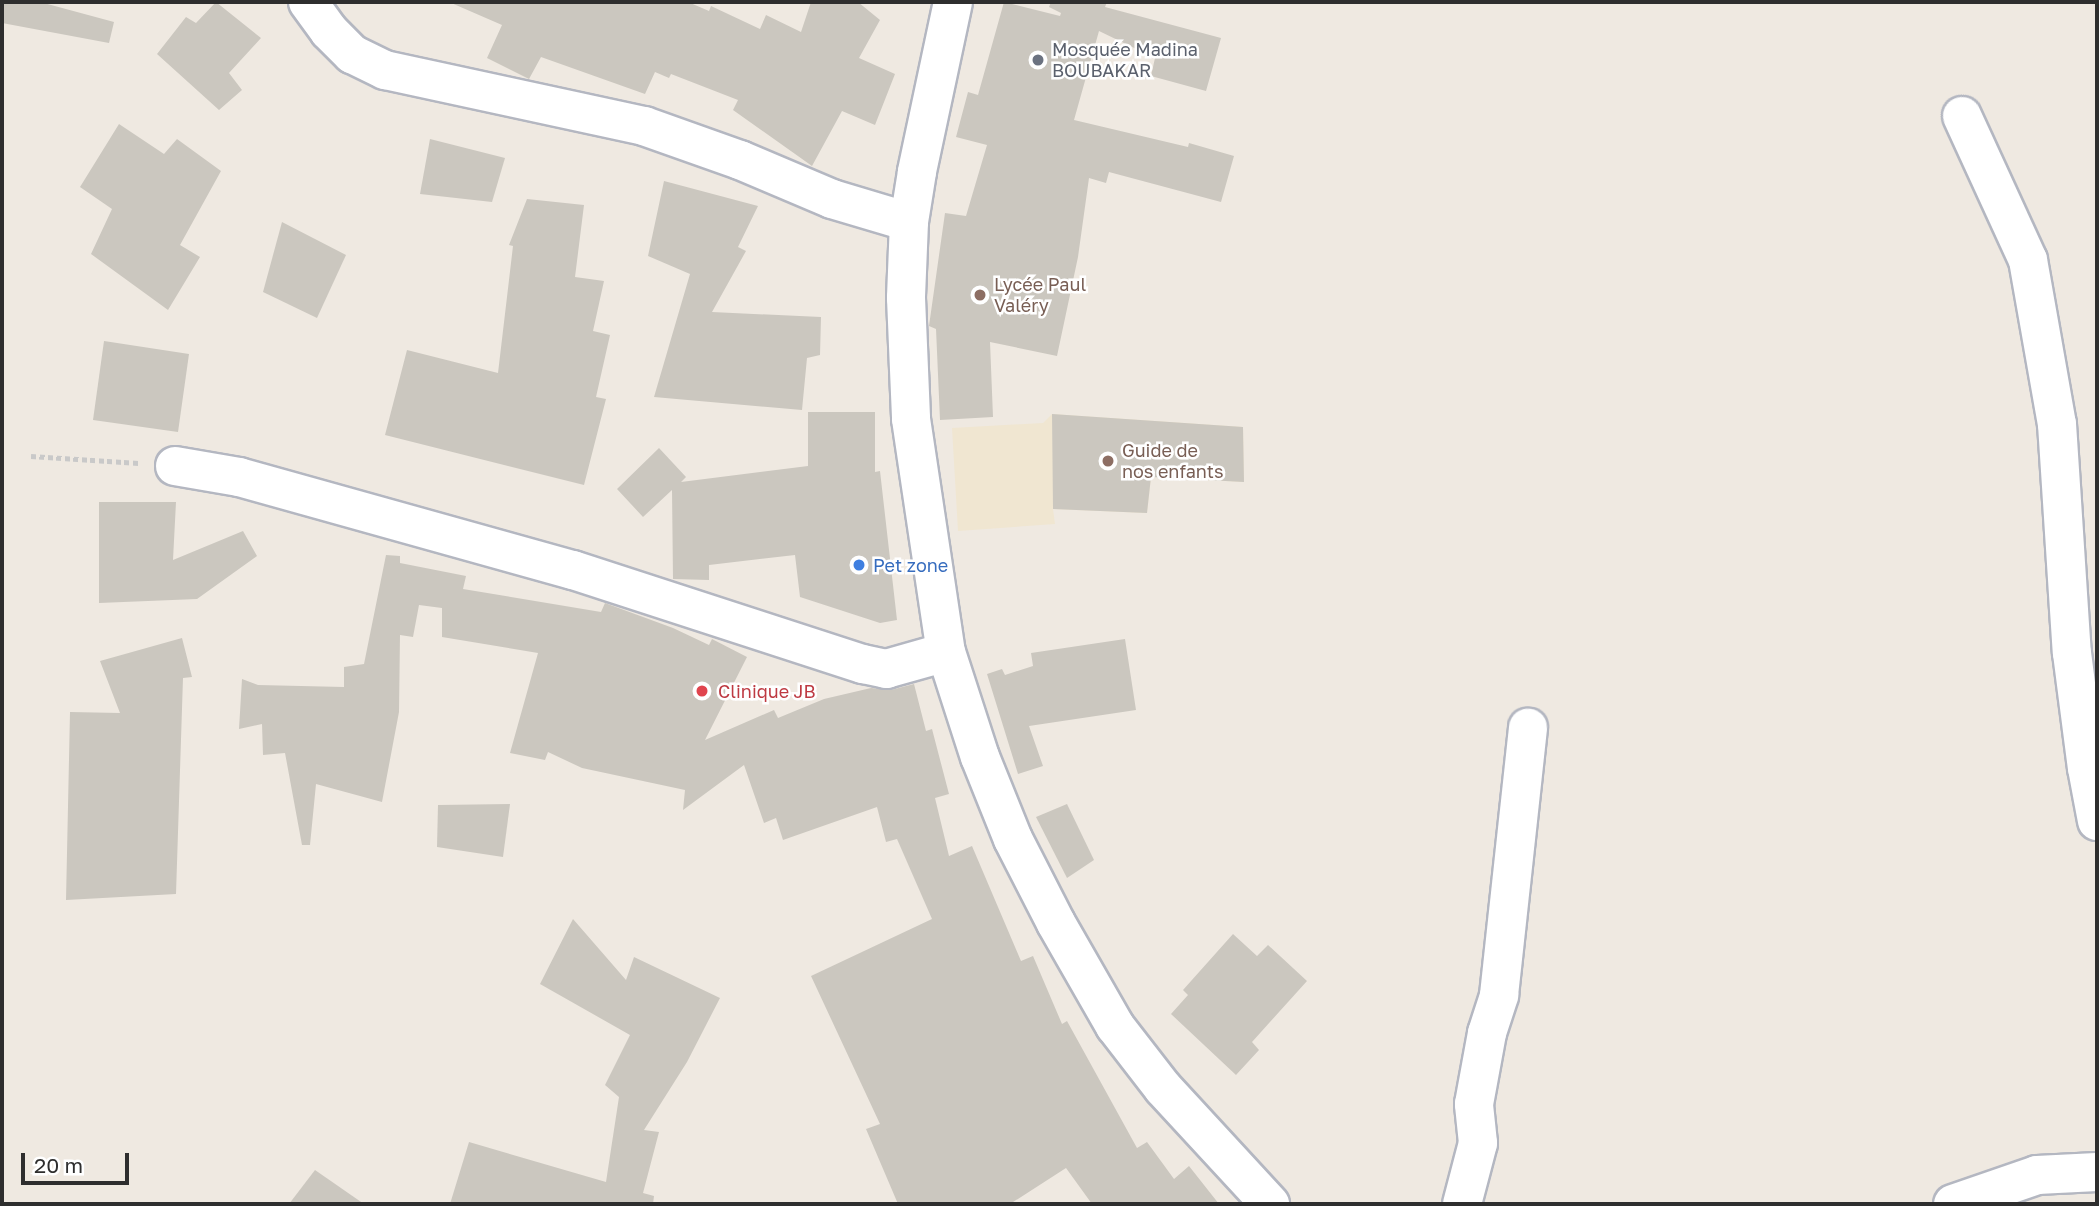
<!DOCTYPE html>
<html>
<head>
<meta charset="utf-8">
<style>
	body { margin:0 }
	#map { position:relative; width:2099px; height:1206px; overflow:hidden; background:#efe9e1; font-family:"Golos Text",sans-serif }
	div>[style] { position:absolute }
	.education>* { inset:0; background:#f0e6d1 }
	.building>* { inset:0; background:#cbc7bf }
	.path>* { height:4.5px; margin-top:-2.25px; transform-origin:0; background:repeating-linear-gradient(90deg,#c9c9c9 0 5px,transparent 0 8.5px) }
	.roads { filter:drop-shadow(2px 0 #b4b7c1) drop-shadow(-2px 0 #b4b7c1) drop-shadow(0 2px #b4b7c1) drop-shadow(0 -2px #b4b7c1) }
	.street>* { height:38px; margin:-19px; padding:0 19px; transform-origin:19px; border-radius:19px; background:#fff }
	.secondary>* { height:38px; margin:-19px; padding:0 19px; transform-origin:19px; border-radius:19px; background:#fff }
	.dots>* { width:19px; height:19px; translate:-50% -50%; box-sizing:border-box; border:4px solid #fff; border-radius:50% }
	span { translate:-50% -50%; white-space:nowrap; text-align:center; line-height:1.15; -webkit-text-stroke:5px #fff; paint-order:stroke }
	.worship-label { font-size:18px; color:#5b616d }
	.left { translate:0 -50%; text-align:left }
	.education-label { font-size:18px; color:#785e54 }
	.shop-label { font-size:18px; color:#366cbe }
	.health-label { font-size:18px; color:#be3a42 }
	.frame { position:absolute; inset:0; border:4px solid #2e2e2e; pointer-events:none }
	.scale { position:absolute; left:21px; top:1153px; width:108px; height:32px; box-sizing:border-box; border:4px solid #2e2e2e; border-top:0; padding-left:9px; font-size:21px; line-height:24px; white-space:nowrap; color:#2e2e2e; -webkit-text-stroke:5px #fff; paint-order:stroke }
</style>
</head>
<body>
<div id="map">
	<div class="education">
		<i style="clip-path:polygon(1052px 414px,1243px 427px,1244px 482px,1151px 477px,1147px 513px,1053px 509px,1055px 524px,958px 531px,952px 428px,1043px 423px)"></i>
	</div>
	<div class="building">
		<i style="clip-path:polygon(2px 2px,40px 2px,114px 22px,109px 43px,2px 23px)"></i>
		<i style="clip-path:polygon(216px 2px,261px 38px,229px 73px,242px 90px,219px 110px,157px 54px,186px 17px,196px 23px)"></i>
		<i style="clip-path:polygon(449px 2px,688px 2px,709px 11px,711px 6px,760px 29px,766px 15px,801px 32px,811px 2px,858px 2px,880px 20px,859px 58px,895px 74px,875px 125px,842px 111px,812px 166px,733px 110px,738px 100px,671px 74px,669px 78px,655px 72px,645px 94px,541px 57px,529px 79px,487px 58px,502px 25px)"></i>
		<i style="clip-path:polygon(1004px 2px,1060px 16px,1061px 13px,1049px 7px,1051px 2px,1107px 2px,1105px 7px,1221px 38px,1206px 91px,1151px 76px,1155px 58px,1099px 31px,1074px 120px,1188px 147px,1189px 143px,1234px 156px,1221px 202px,1109px 172px,1106px 183px,1089px 178px,1078px 257px,1057px 356px,990px 342px,993px 417px,940px 420px,936px 329px,929px 326px,945px 213px,966px 216px,987px 145px,956px 137px,968px 92px,978px 95px)"></i>
		<i style="clip-path:polygon(119px 124px,164px 154px,177px 139px,221px 171px,180px 245px,200px 257px,168px 310px,91px 254px,112px 209px,80px 187px)"></i>
		<i style="clip-path:polygon(430px 139px,505px 158px,492px 202px,420px 194px)"></i>
		<i style="clip-path:polygon(664px 181px,758px 206px,738px 247px,746px 251px,712px 312px,821px 317px,820px 355px,807px 358px,802px 410px,654px 397px,690px 274px,648px 256px)"></i>
		<i style="clip-path:polygon(527px 199px,584px 205px,575px 277px,604px 281px,593px 331px,610px 335px,596px 397px,606px 399px,584px 485px,385px 435px,407px 350px,498px 373px,513px 246px,509px 245px)"></i>
		<i style="clip-path:polygon(282px 222px,346px 255px,317px 318px,263px 292px)"></i>
		<i style="clip-path:polygon(104px 341px,189px 354px,178px 432px,93px 420px)"></i>
		<i style="clip-path:polygon(808px 412px,875px 412px,875px 472px,880px 471px,897px 620px,880px 623px,800px 597px,795px 555px,709px 565px,709px 580px,673px 579px,672px 490px,643px 517px,617px 489px,659px 448px,686px 477px,681px 482px,808px 466px)"></i>
		<i style="clip-path:polygon(1052px 414px,1243px 427px,1244px 482px,1151px 477px,1147px 513px,1053px 509px)"></i>
		<i style="clip-path:polygon(99px 502px,176px 502px,173px 560px,243px 531px,257px 556px,197px 599px,99px 603px)"></i>
		<i style="clip-path:polygon(386px 555px,400px 556px,400px 563px,466px 576px,463px 589px,601px 612px,605px 603px,673px 628px,709px 645px,712px 639px,747px 657px,705px 740px,774px 710px,778px 718px,824px 699px,871px 688px,891px 690px,914px 684px,926px 731px,932px 729px,949px 794px,935px 798px,949px 856px,972px 846px,1021px 961px,1033px 956px,1062px 1024px,1067px 1021px,1137px 1148px,1147px 1142px,1174px 1179px,1189px 1166px,1219px 1204px,1092px 1204px,1066px 1168px,1010px 1204px,898px 1204px,866px 1129px,880px 1124px,811px 976px,932px 919px,897px 839px,886px 842px,877px 807px,783px 840px,776px 818px,764px 823px,744px 765px,683px 810px,685px 790px,582px 768px,548px 752px,545px 760px,510px 753px,538px 653px,442px 637px,442px 608px,419px 605px,413px 637px,400px 635px,399px 712px,382px 802px,316px 784px,310px 845px,302px 845px,285px 753px,263px 755px,262px 724px,239px 729px,242px 679px,258px 685px,344px 687px,344px 667px,364px 664px)"></i>
		<i style="clip-path:polygon(182px 638px,192px 677px,183px 678px,176px 894px,66px 900px,70px 712px,120px 713px,100px 661px)"></i>
		<i style="clip-path:polygon(1125px 639px,1136px 710px,1029px 726px,1043px 766px,1018px 774px,987px 674px,1002px 669px,1005px 675px,1033px 666px,1031px 653px)"></i>
		<i style="clip-path:polygon(510px 804px,503px 857px,437px 847px,438px 805px)"></i>
		<i style="clip-path:polygon(1067px 804px,1094px 860px,1067px 878px,1036px 817px)"></i>
		<i style="clip-path:polygon(573px 919px,626px 980px,634px 957px,720px 998px,687px 1062px,644px 1130px,659px 1132px,643px 1193px,654px 1196px,653px 1204px,450px 1204px,469px 1142px,606px 1182px,619px 1097px,605px 1085px,630px 1035px,540px 984px)"></i>
		<i style="clip-path:polygon(1233px 934px,1257px 956px,1268px 945px,1307px 981px,1252px 1042px,1259px 1050px,1236px 1075px,1171px 1014px,1188px 995px,1183px 990px)"></i>
		<i style="clip-path:polygon(315px 1170px,364px 1204px,289px 1204px)"></i>
	</div>
	<div class="path">
		<i style="left:31px;top:456px;width:108px;rotate:3.7deg"></i>
	</div>
	<div class="roads">
		<div class="street">
			<i style="left:308px;top:2px;width:36px;rotate:54deg"></i>
			<i style="left:329px;top:31px;width:33px;rotate:45deg"></i>
			<i style="left:352px;top:54px;width:37px;rotate:26deg"></i>
			<i style="left:385px;top:70px;width:265px;rotate:12.2deg"></i>
			<i style="left:644px;top:126px;width:102px;rotate:19.5deg"></i>
			<i style="left:740px;top:160px;width:100px;rotate:23deg"></i>
			<i style="left:832px;top:199px;width:80px;rotate:16.6deg"></i>
			<i style="left:1962px;top:116px;width:158px;rotate:65.4deg"></i>
			<i style="left:2028px;top:260px;width:167px;rotate:80deg"></i>
			<i style="left:2057px;top:424px;width:229px;rotate:86.3deg"></i>
			<i style="left:2072px;top:653px;width:116px;rotate:82.6deg"></i>
			<i style="left:2087px;top:768px;width:54px;rotate:79.3deg"></i>
			<i style="left:175px;top:466px;width:65px;rotate:9.8deg"></i>
			<i style="left:239px;top:477px;width:347px;rotate:15.6deg"></i>
			<i style="left:573px;top:570px;width:305px;rotate:18deg"></i>
			<i style="left:863px;top:664px;width:24px;rotate:12deg"></i>
			<i style="left:886px;top:669px;width:62px;rotate:-15.8deg"></i>
			<i style="left:1462px;top:1204px;width:63px;rotate:-75.3deg"></i>
			<i style="left:1478px;top:1143px;width:39px;rotate:-96deg"></i>
			<i style="left:1474px;top:1104px;width:72px;rotate:-79.6deg"></i>
			<i style="left:1487px;top:1033px;width:40px;rotate:-72deg"></i>
			<i style="left:1499px;top:995px;width:269px;rotate:-83.8deg"></i>
		</div>
		<div class="secondary">
			<i style="left:953px;top:2px;width:174px;rotate:102deg"></i>
			<i style="left:917px;top:172px;width:51px;rotate:99.1deg"></i>
			<i style="left:909px;top:222px;width:76px;rotate:92.3deg"></i>
			<i style="left:906px;top:298px;width:121px;rotate:87.6deg"></i>
			<i style="left:911px;top:419px;width:236px;rotate:81.5deg"></i>
			<i style="left:946px;top:652px;width:110px;rotate:72.1deg"></i>
			<i style="left:980px;top:757px;width:88px;rotate:68.1deg"></i>
			<i style="left:1013px;top:839px;width:94px;rotate:62.9deg"></i>
			<i style="left:1056px;top:923px;width:119px;rotate:60.2deg"></i>
			<i style="left:1115px;top:1026px;width:78px;rotate:52.3deg"></i>
			<i style="left:1163px;top:1088px;width:158px;rotate:47.3deg"></i>
			<i style="left:1953px;top:1204px;width:89px;rotate:-19deg"></i>
			<i style="left:2037px;top:1175px;width:60px;rotate:-2.9deg"></i>
		</div>
	</div>
	<div class="dots">
		<i style="left:1038px;top:60px;background:#6b7280"></i>
		<i style="left:980px;top:295px;background:#8d6e63"></i>
		<i style="left:1108px;top:461px;background:#8d6e63"></i>
		<i style="left:859px;top:565px;background:#3f7fe0"></i>
		<i style="left:702px;top:691px;background:#e0444e"></i>
	</div>
	<div class="worship-label">
		<span class="left" style="left:1052px;top:60px">Mosquée Madina<br>BOUBAKAR</span>
	</div>
	<div class="education-label">
		<span class="left" style="left:994px;top:295px">Lycée Paul<br>Valéry</span>
		<span class="left" style="left:1122px;top:461px">Guide de<br>nos enfants</span>
	</div>
	<div class="shop-label">
		<span class="left" style="left:873px;top:565px">Pet zone</span>
	</div>
	<div class="health-label">
		<span class="left" style="left:718px;top:691px">Clinique JB</span>
	</div>
	<div class="frame"></div>
	<div class="scale">20 m</div>
</div>
</body>
</html>
